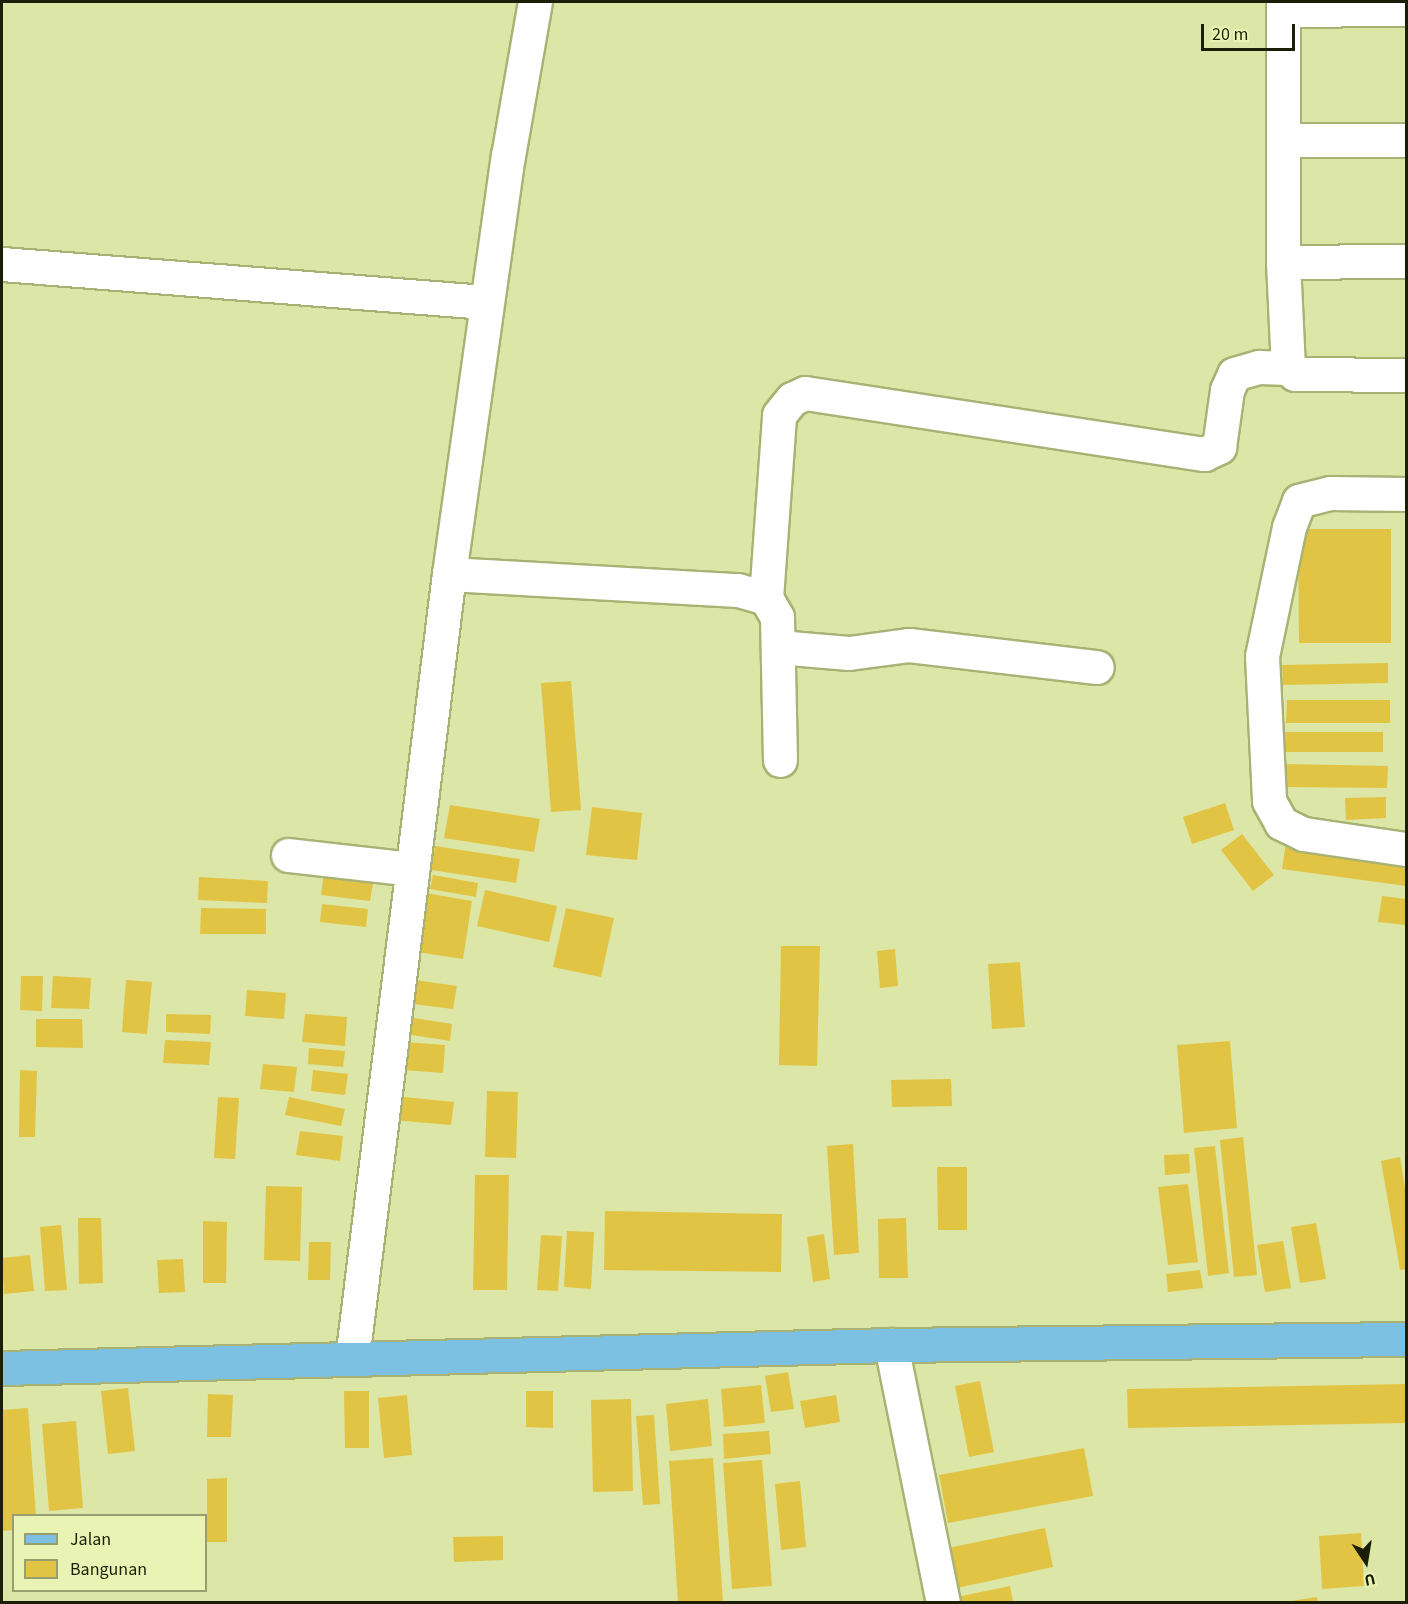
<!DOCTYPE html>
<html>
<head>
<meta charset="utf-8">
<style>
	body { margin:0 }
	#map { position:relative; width:1408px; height:1604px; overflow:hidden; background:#dce6a7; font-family:"Source Sans 3",sans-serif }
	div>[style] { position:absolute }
	.building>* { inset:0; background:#e2c444 }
	.roads { filter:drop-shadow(2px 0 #a8b274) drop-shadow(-2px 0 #a8b274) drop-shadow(0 2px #a8b274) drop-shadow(0 -2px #a8b274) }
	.minor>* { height:33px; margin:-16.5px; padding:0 16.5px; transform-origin:16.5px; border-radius:16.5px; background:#fff }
	.major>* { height:33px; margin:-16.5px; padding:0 16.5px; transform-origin:16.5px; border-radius:16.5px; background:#7dc1e2 }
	span { translate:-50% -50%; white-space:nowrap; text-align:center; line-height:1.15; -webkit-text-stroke:4.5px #e9f4b4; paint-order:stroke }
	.frame { position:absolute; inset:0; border:3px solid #1c1f06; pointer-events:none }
	.legend { position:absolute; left:12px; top:1514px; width:195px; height:78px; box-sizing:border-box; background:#e9f4b4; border:2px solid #979f6e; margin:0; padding:8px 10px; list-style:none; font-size:18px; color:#1c1f06 }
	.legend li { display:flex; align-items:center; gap:12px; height:30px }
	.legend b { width:30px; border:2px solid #979f6e }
	.north { position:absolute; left:1336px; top:1532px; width:60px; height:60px; -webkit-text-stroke:4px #e9f4b4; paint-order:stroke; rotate:168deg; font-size:16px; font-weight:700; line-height:24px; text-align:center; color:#1c1f06 }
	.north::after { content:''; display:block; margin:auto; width:21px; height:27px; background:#1c1f06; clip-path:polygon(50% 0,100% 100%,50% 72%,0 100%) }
	.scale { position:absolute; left:1201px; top:24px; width:94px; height:27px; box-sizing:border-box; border:3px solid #1c1f06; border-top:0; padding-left:8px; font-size:18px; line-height:21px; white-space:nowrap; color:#1c1f06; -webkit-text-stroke:4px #e9f4b4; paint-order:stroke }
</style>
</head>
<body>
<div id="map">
	<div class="building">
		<i style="clip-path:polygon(1298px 529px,1391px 529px,1391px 643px,1299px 643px)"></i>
		<i style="clip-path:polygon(1388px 663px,1388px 683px,1283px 685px,1282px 665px)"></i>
		<i style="clip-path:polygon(571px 681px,581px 810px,551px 812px,541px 683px)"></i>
		<i style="clip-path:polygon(1287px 700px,1390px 700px,1390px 723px,1286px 723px)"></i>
		<i style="clip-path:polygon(1285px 732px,1383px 732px,1383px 752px,1285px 752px)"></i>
		<i style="clip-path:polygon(1286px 764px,1388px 766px,1387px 788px,1286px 787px)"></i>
		<i style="clip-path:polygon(1386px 797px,1386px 818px,1346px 820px,1345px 798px)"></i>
		<i style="clip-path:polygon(1225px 803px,1234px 830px,1192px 844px,1183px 817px)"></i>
		<i style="clip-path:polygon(450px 805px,540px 819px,534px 852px,444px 838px)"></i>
		<i style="clip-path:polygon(592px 807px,642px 813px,637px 860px,586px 855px)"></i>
		<i style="clip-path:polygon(1242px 834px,1274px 875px,1253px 891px,1221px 850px)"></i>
		<i style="clip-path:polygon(1286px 842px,1406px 858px,1406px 886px,1282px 869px)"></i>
		<i style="clip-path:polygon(435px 846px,520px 859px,516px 883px,431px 870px)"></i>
		<i style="clip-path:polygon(324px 871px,374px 877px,370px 901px,321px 895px)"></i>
		<i style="clip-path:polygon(433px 875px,478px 883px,476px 897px,430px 889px)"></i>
		<i style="clip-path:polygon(199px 877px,268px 881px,267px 903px,198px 900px)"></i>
		<i style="clip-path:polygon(485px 890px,557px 906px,549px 942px,477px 926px)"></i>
		<i style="clip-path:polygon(426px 893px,472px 901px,463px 959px,417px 952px)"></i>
		<i style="clip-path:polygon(1382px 896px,1406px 899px,1406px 925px,1378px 922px)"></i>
		<i style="clip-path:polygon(322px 904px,368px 909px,366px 927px,320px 922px)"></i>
		<i style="clip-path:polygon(201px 908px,266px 909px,266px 934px,200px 934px)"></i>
		<i style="clip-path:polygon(566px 908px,614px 918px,601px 977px,553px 967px)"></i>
		<i style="clip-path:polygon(781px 946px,820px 946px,817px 1066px,779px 1065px)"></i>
		<i style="clip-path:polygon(895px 949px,898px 986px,880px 988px,877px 951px)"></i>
		<i style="clip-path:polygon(1020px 962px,1025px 1027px,992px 1029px,988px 964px)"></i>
		<i style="clip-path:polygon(21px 976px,43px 976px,42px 1011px,20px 1010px)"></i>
		<i style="clip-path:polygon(53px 976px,91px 978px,89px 1009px,51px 1008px)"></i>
		<i style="clip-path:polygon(408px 979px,457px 986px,453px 1009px,405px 1003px)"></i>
		<i style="clip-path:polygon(126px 980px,152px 982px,147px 1034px,122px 1032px)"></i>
		<i style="clip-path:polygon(247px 990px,286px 993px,284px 1019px,245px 1016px)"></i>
		<i style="clip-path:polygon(166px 1014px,211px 1015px,210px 1034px,166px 1032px)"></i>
		<i style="clip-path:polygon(305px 1014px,347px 1017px,345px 1046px,302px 1042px)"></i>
		<i style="clip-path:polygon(402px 1016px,452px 1024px,450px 1041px,399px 1033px)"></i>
		<i style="clip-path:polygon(36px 1019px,82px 1019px,83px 1048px,36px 1047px)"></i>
		<i style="clip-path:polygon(165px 1040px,211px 1042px,209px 1065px,163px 1063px)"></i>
		<i style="clip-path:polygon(1230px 1041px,1237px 1128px,1184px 1133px,1177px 1045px)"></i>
		<i style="clip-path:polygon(405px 1042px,445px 1045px,443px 1073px,403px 1070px)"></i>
		<i style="clip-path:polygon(309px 1048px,345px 1051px,343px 1067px,308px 1064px)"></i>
		<i style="clip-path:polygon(263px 1064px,297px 1067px,294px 1092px,260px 1089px)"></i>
		<i style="clip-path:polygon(20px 1070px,37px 1071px,35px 1137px,19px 1137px)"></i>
		<i style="clip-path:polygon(313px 1070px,348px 1074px,345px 1095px,311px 1091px)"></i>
		<i style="clip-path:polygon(951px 1079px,952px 1106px,892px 1107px,891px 1080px)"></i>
		<i style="clip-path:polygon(487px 1091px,518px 1092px,516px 1158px,485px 1157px)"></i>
		<i style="clip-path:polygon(394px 1096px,454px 1102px,451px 1125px,392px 1120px)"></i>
		<i style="clip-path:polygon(218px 1097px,239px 1098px,235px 1159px,214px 1158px)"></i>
		<i style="clip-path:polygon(289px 1097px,345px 1109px,341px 1126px,285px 1115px)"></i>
		<i style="clip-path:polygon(300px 1131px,343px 1136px,340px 1161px,296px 1155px)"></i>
		<i style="clip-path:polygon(1243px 1137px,1257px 1275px,1234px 1277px,1220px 1140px)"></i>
		<i style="clip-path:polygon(853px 1144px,859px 1253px,834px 1255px,827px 1146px)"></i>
		<i style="clip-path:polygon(1215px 1146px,1229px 1273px,1208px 1276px,1194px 1148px)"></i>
		<i style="clip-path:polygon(1189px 1154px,1190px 1173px,1165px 1175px,1164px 1155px)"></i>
		<i style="clip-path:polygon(1400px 1157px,1406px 1195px,1406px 1269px,1400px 1270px,1381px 1161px)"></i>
		<i style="clip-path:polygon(937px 1167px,967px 1167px,967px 1230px,938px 1230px)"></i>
		<i style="clip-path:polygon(475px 1175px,509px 1175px,507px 1290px,473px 1290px)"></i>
		<i style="clip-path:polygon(1188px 1184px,1198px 1262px,1168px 1265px,1158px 1187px)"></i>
		<i style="clip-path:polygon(266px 1186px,302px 1187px,300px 1261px,264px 1260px)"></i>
		<i style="clip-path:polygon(605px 1211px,782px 1214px,781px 1272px,604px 1270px)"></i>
		<i style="clip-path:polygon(78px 1218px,101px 1218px,103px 1283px,79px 1284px)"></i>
		<i style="clip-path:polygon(906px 1218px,908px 1278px,879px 1278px,878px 1219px)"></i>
		<i style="clip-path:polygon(203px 1221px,227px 1222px,226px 1283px,203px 1283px)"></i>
		<i style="clip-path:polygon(1316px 1223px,1326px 1279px,1300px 1283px,1291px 1227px)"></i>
		<i style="clip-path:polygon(61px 1225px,67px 1290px,45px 1291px,40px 1227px)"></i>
		<i style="clip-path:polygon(567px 1231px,594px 1232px,591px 1289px,564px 1287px)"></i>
		<i style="clip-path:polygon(824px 1234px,830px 1279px,813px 1282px,807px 1237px)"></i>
		<i style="clip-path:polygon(541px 1235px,562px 1236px,558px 1291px,537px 1290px)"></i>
		<i style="clip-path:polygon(1283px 1241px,1291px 1288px,1265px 1292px,1257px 1245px)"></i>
		<i style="clip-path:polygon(309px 1242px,331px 1242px,330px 1280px,308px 1280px)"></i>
		<i style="clip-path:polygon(30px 1255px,34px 1291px,4px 1294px,2px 1258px)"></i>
		<i style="clip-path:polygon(183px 1259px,185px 1292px,159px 1293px,157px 1260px)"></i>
		<i style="clip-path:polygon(1200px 1270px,1203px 1288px,1168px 1292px,1166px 1274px)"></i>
		<i style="clip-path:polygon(788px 1372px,794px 1409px,771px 1412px,765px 1376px)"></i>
		<i style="clip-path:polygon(980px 1381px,994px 1452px,969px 1457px,955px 1386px)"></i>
		<i style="clip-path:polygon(1406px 1384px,1406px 1423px,1128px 1428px,1127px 1389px)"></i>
		<i style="clip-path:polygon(761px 1385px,765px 1423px,724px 1427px,721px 1389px)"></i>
		<i style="clip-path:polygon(128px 1388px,135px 1451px,108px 1454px,101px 1391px)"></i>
		<i style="clip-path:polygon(344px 1391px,369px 1391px,369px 1448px,345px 1448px)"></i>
		<i style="clip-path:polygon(526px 1391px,553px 1391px,553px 1428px,526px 1427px)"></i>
		<i style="clip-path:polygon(208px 1394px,233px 1395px,231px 1437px,207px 1437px)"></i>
		<i style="clip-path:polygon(407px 1395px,412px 1455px,384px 1458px,378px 1398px)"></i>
		<i style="clip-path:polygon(836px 1395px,840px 1422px,805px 1428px,800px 1401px)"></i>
		<i style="clip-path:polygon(631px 1399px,633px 1491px,593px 1492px,591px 1400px)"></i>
		<i style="clip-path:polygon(708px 1399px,712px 1446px,670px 1451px,666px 1404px)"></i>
		<i style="clip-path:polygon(28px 1408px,36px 1516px,14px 1516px,14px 1530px,2px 1531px,2px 1410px)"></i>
		<i style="clip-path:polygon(654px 1415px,660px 1504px,643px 1505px,636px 1416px)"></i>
		<i style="clip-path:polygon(76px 1421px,83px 1508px,49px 1511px,42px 1424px)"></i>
		<i style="clip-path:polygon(769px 1431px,771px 1454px,724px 1459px,723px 1434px)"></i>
		<i style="clip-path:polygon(1084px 1448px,1093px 1496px,948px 1523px,939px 1475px)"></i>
		<i style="clip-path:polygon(713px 1458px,723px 1602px,678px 1602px,669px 1461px)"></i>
		<i style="clip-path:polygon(762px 1460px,772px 1586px,732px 1589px,723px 1463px)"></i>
		<i style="clip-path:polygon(227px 1478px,227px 1542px,207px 1542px,207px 1479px)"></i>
		<i style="clip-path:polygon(800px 1481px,806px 1547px,781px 1550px,775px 1484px)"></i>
		<i style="clip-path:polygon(1045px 1528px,1053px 1567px,957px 1588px,948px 1548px)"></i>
		<i style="clip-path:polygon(1361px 1533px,1364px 1586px,1322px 1589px,1319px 1536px)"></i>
		<i style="clip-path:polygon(503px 1536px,503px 1560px,454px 1562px,453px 1537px)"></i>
		<i style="clip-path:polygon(1010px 1586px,1013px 1602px,948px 1602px,947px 1599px)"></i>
		<i style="clip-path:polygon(1317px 1597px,1318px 1602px,1291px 1602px,1291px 1601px)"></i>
	</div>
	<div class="roads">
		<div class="minor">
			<i style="left:1283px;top:2px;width:260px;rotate:90deg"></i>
			<i style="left:1283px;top:262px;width:106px;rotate:87.3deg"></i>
			<i style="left:1288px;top:368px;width:9px;rotate:41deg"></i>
			<i style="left:1295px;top:374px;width:111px;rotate:0.5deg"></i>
			<i style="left:1284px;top:10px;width:122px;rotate:-0.5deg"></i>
			<i style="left:1284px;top:140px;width:122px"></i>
			<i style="left:1283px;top:262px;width:123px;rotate:-0.5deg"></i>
			<i style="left:2px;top:264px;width:485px;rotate:4.5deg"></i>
			<i style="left:1406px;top:494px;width:76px;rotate:-179.2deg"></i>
			<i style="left:1330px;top:493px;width:32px;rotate:166deg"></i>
			<i style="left:1299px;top:501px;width:28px;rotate:111deg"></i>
			<i style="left:1289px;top:527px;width:132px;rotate:101.8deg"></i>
			<i style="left:1262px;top:656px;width:145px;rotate:87.2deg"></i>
			<i style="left:1269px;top:801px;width:25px;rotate:61deg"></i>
			<i style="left:1281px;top:823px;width:25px;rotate:26deg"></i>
			<i style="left:1304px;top:834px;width:103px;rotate:8.4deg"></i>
			<i style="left:449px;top:574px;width:289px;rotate:3.2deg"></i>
			<i style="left:738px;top:590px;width:29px;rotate:16deg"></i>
			<i style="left:766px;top:598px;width:22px;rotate:60deg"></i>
			<i style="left:777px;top:617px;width:143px;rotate:88.8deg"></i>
			<i style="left:766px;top:598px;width:183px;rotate:-85.9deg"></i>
			<i style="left:779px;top:415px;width:21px;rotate:-51deg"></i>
			<i style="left:792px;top:399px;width:14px;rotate:-25deg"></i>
			<i style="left:805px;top:393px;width:404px;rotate:8.7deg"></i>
			<i style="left:1204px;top:454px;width:17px;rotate:-25deg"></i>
			<i style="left:1219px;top:447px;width:58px;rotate:-82deg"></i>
			<i style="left:1227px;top:390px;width:17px;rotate:-66deg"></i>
			<i style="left:1234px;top:374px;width:26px;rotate:-16deg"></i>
			<i style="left:1259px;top:367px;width:29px;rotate:2deg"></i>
			<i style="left:778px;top:647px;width:71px;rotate:4.8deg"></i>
			<i style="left:849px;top:653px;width:61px;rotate:-7.6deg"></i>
			<i style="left:909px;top:645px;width:189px;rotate:6.7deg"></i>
			<i style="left:288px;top:855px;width:125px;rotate:6.4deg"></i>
			<i style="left:891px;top:1345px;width:262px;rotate:78.6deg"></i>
			<i style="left:352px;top:1359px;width:791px;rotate:-82.96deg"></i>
			<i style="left:449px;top:574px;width:422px;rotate:-82deg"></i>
			<i style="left:508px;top:156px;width:156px;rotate:-80.1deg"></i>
		</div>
		<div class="major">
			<i style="left:2px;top:1368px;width:889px;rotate:-1.48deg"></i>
			<i style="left:891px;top:1345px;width:515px;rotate:-0.67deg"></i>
		</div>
	</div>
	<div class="frame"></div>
	<ul class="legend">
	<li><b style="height:8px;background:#7dc1e2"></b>Jalan</li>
	<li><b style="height:16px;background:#e2c444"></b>Bangunan</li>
	</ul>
	<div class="north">U</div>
	<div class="scale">20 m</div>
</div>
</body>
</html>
